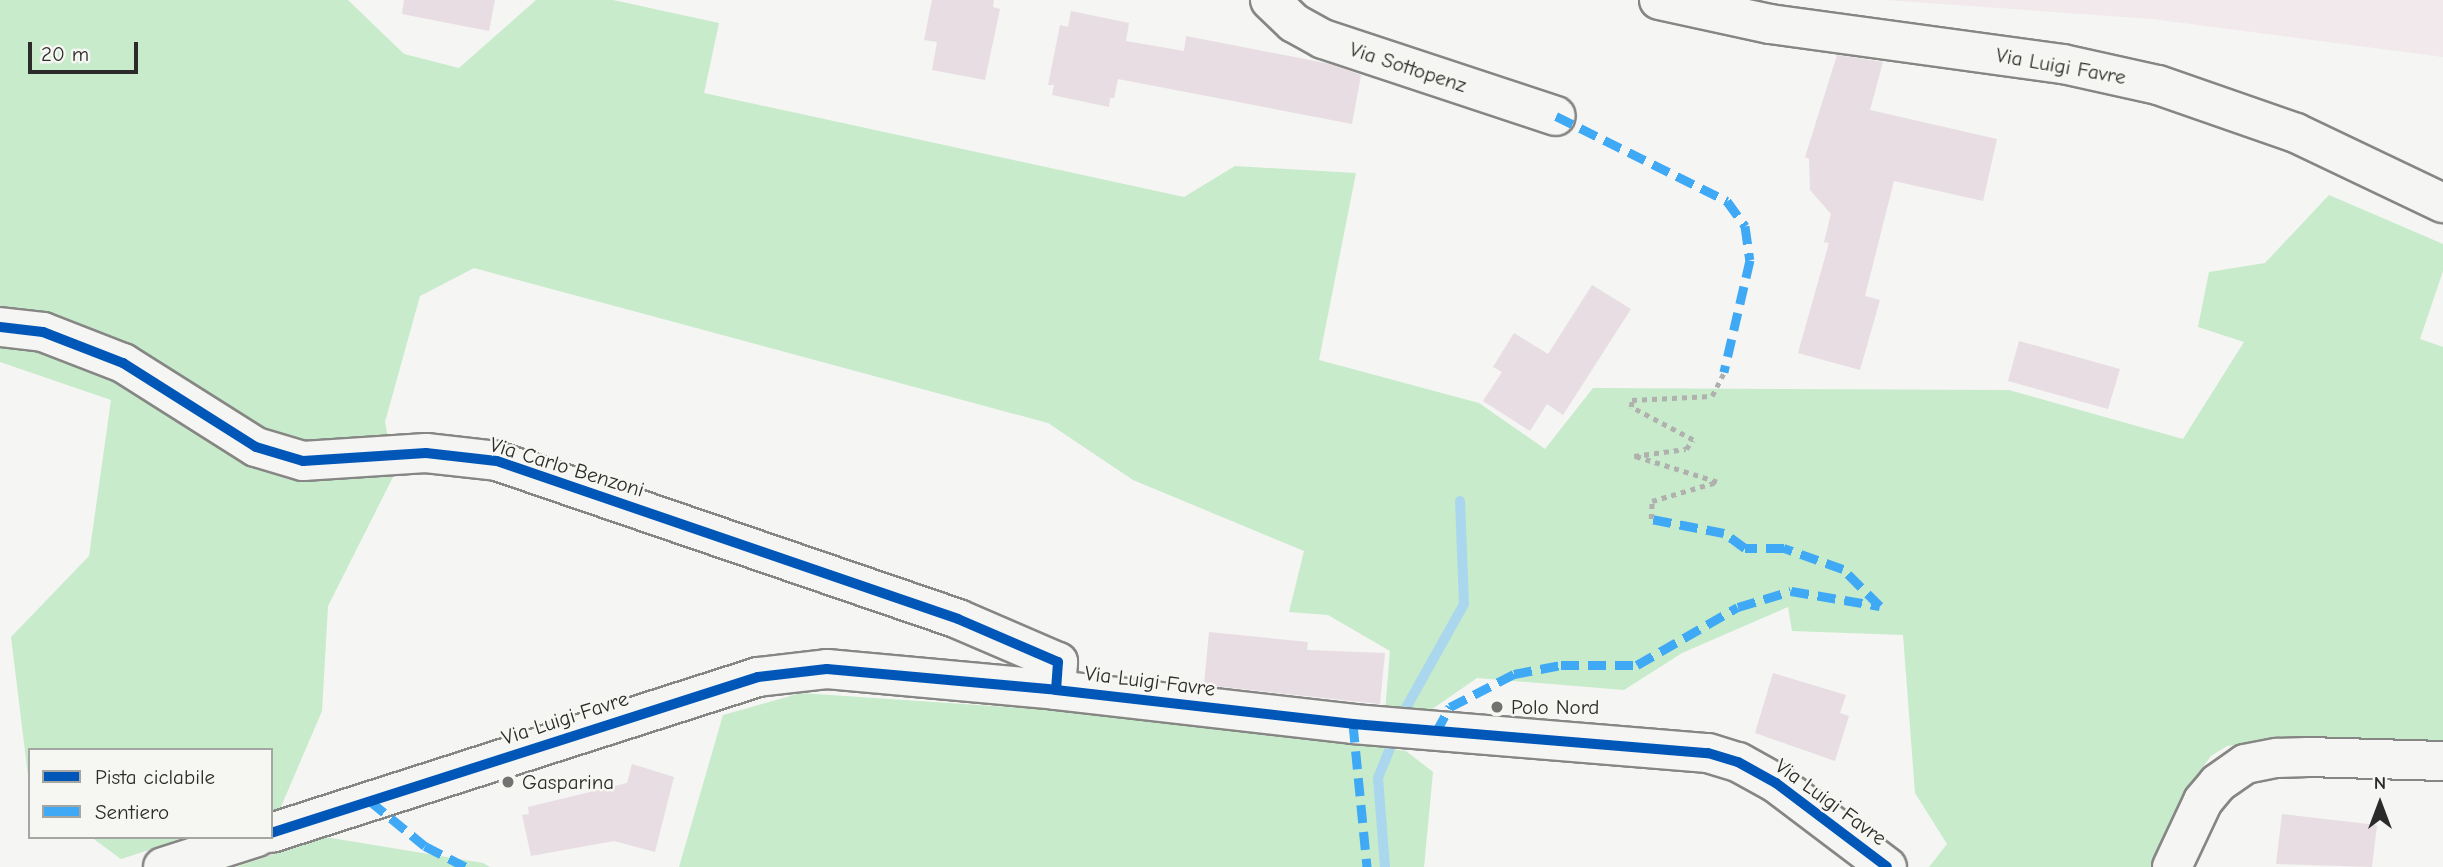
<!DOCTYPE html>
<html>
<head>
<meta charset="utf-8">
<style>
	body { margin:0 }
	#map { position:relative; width:2443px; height:867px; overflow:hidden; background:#f5f5f3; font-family:"Comic Neue",sans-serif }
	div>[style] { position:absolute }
	.built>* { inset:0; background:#f1e9ec }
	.green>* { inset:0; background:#c7ebcb }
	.stream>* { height:10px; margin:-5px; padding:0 5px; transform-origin:5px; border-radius:5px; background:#aad7ed }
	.building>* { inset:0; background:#e7dde2 }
	.path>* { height:4.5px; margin-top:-2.25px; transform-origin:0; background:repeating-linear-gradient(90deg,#b0b0af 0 5px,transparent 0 10px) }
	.roads { filter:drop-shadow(2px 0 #868685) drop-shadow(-2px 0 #868685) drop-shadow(0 2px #868685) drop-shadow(0 -2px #868685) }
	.minor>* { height:38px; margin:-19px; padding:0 19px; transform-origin:19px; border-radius:19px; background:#f5f5f3 }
	.tertiary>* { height:38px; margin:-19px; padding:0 19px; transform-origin:19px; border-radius:19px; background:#f5f5f3 }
	.quiet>* { height:9px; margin-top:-4.5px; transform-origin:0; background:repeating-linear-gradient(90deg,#3fa9f5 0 18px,transparent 0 27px) }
	.cycleway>* { height:10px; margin:-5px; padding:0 5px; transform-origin:5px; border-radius:5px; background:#0057b8 }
	.dots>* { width:19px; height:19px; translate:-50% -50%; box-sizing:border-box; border:4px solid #f6f6f2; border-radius:50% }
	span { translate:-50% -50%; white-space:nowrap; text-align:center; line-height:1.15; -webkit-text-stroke:5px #f6f6f2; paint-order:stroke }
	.street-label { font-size:21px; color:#2b2b2b }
	.poi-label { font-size:21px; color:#2b2b2b }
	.left { translate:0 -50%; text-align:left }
	.legend { position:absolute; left:28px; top:748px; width:245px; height:91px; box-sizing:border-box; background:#f6f6f2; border:2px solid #a5a5a2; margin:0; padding:9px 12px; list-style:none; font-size:21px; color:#2b2b2b }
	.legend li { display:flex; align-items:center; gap:14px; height:35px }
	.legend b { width:35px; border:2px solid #a5a5a2 }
	.north { position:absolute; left:2345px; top:769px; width:70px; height:70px; -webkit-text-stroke:5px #f6f6f2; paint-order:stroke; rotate:0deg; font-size:19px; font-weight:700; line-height:28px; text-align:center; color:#2b2b2b }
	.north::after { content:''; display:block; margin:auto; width:24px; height:32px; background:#2b2b2b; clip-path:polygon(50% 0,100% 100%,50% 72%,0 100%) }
	.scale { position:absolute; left:28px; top:42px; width:110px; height:32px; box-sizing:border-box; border:4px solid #2b2b2b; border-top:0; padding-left:9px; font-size:21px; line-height:24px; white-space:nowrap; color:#2b2b2b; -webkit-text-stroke:5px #f6f6f2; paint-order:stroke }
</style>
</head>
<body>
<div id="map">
	<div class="built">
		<i style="clip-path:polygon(1885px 0,2443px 0,2443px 57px,2152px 19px)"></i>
	</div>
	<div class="green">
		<i style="clip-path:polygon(0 0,348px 0,404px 54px,459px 68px,536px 0,613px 0,719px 23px,704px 93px,1184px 197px,1235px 166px,1356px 173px,1319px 360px,1479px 403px,1545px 449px,1593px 388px,2009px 390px,2183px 439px,2244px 342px,2198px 327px,2209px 272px,2265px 263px,2329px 195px,2443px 244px,2443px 271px,2420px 339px,2443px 347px,2443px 746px,2271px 741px,2227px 746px,2211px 756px,2199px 772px,2154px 867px,1929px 867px,1947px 844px,1915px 793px,1903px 635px,1792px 631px,1788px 607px,1682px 653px,1624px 690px,1477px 678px,1425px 714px,1385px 712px,1390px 651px,1328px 615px,1289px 612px,1304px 551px,1133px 480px,1048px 423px,474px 268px,420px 296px,385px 422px,395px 473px,328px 606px,322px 711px,280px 809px,271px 812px,271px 750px,30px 750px,30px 792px,11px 637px,89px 556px,111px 400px,0 362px)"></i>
		<i style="clip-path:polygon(801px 693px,1110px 714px,1406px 751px,1433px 772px,1424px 867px,679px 867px,723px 715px)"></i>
		<i style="clip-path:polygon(91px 837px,189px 837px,121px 859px)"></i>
		<i style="clip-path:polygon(325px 837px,483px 863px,490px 867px,236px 867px)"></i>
	</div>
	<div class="stream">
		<i style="left:1385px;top:867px;width:89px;rotate:-94.5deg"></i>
		<i style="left:1378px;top:778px;width:78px;rotate:-68.1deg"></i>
		<i style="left:1407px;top:706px;width:117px;rotate:-60.8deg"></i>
		<i style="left:1464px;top:604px;width:103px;rotate:-92.2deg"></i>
	</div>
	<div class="building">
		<i style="clip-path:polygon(404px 0,495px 0,489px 31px,402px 14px)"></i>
		<i style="clip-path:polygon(932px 0,994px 0,993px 7px,1000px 9px,985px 80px,932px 70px,937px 42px,924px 40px)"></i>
		<i style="clip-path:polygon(1071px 11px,1129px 23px,1126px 41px,1184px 51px,1186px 36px,1330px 64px,1361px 75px,1352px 124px,1118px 79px,1114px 98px,1110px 98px,1109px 107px,1052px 95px,1054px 85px,1048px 85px,1060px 25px,1068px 27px)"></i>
		<i style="clip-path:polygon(1837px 55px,1883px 62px,1870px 110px,1997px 139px,1983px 201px,1894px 181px,1865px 296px,1880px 300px,1860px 370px,1798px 353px,1829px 243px,1824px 242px,1831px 214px,1810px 190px,1809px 159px,1805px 157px)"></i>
		<i style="clip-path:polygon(1592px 285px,1631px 309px,1563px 415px,1547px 404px,1530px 431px,1483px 401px,1502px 372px,1493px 367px,1514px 333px,1548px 354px)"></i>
		<i style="clip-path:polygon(2019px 341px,2120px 369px,2108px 409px,2008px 381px)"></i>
		<i style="clip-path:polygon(1209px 632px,1308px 642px,1307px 650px,1385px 653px,1380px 704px,1204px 685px)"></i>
		<i style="clip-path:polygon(1773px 673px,1846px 695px,1840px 713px,1849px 716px,1835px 761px,1755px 733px)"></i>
		<i style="clip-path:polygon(632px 764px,674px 777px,655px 852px,614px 841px,531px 856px,522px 815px,529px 814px,528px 807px,627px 783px)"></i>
		<i style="clip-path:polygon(2282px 814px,2377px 825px,2372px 867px,2276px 864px)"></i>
	</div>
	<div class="path">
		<i style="left:1651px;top:519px;width:18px;rotate:-87deg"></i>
		<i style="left:1652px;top:501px;width:68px;rotate:-16.3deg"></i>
		<i style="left:1717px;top:482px;width:87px;rotate:-162.6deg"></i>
		<i style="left:1634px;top:456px;width:52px;rotate:-7.7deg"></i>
		<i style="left:1686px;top:449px;width:11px;rotate:-52deg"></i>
		<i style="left:1693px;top:440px;width:70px;rotate:-152deg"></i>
		<i style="left:1631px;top:407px;width:7px;rotate:-82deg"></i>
		<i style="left:1632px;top:400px;width:80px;rotate:-2.9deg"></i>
		<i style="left:1712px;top:396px;width:27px;rotate:-63deg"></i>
	</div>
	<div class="roads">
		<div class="minor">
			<i style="left:1270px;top:0;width:33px;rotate:44deg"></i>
			<i style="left:1294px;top:23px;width:33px;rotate:29deg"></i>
			<i style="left:1323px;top:39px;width:245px;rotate:18.3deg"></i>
			<i style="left:0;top:327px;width:43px;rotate:6.6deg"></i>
			<i style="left:43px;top:332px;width:86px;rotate:21.2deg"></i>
			<i style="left:123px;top:363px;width:157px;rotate:32.3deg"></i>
			<i style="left:256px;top:447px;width:49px;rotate:16.6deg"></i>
			<i style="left:303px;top:461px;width:123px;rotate:-3.7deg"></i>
			<i style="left:426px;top:453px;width:71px;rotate:6.4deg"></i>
			<i style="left:497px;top:461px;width:487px;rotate:18.9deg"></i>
			<i style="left:958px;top:619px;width:109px;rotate:23.3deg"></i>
			<i style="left:1058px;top:662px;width:28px;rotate:94deg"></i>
		</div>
		<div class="tertiary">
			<i style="left:1659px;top:0;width:114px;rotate:12.2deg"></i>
			<i style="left:1770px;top:24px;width:296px;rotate:7.8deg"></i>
			<i style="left:2063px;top:64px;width:97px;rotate:12.5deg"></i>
			<i style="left:2158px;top:85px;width:146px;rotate:19.2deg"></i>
			<i style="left:2296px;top:133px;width:163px;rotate:25.5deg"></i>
			<i style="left:271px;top:833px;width:511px;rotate:-17.76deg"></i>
			<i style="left:758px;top:677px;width:69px;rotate:-6.6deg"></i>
			<i style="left:827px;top:669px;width:230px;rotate:5.2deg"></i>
			<i style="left:1056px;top:690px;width:299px;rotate:6.5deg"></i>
			<i style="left:1353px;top:724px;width:356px;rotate:4.7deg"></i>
			<i style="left:1708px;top:753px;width:31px;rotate:17deg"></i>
			<i style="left:1738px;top:762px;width:43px;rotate:28.9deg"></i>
			<i style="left:1776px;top:783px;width:139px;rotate:37.1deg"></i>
			<i style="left:163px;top:867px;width:99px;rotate:-17.7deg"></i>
			<i style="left:2172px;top:867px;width:73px;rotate:-64.8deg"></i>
			<i style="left:2203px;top:801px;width:23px;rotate:-50deg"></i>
			<i style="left:2218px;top:783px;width:33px;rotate:-35deg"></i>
			<i style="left:2245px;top:764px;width:33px;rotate:-11deg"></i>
			<i style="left:2277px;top:758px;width:31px;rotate:-2deg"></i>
			<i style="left:2308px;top:757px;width:135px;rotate:1.7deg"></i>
		</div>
	</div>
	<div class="quiet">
		<i style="left:1556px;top:116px;width:191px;rotate:26.4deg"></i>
		<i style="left:1727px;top:201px;width:31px;rotate:54deg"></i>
		<i style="left:1745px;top:226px;width:34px;rotate:82deg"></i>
		<i style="left:1750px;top:260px;width:115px;rotate:103.1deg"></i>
		<i style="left:1353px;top:724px;width:144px;rotate:84.4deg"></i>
		<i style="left:1436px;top:732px;width:29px;rotate:-61deg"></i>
		<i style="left:1450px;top:707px;width:72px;rotate:-27.3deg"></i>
		<i style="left:1514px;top:674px;width:48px;rotate:-10.8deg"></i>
		<i style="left:1561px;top:665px;width:76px"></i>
		<i style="left:1637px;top:665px;width:116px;rotate:-29.9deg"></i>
		<i style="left:1738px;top:607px;width:55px;rotate:-16.8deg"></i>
		<i style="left:1791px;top:591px;width:90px;rotate:9.6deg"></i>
		<i style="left:1880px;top:606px;width:52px;rotate:-135deg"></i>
		<i style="left:1843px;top:569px;width:63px;rotate:-160.4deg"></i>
		<i style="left:1784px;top:548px;width:39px;rotate:180deg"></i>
		<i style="left:1745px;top:548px;width:26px;rotate:-144deg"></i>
		<i style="left:1724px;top:533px;width:74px;rotate:-169.1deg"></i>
		<i style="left:370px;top:801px;width:71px;rotate:39.3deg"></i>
		<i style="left:425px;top:846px;width:46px;rotate:27.1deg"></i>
	</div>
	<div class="cycleway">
		<i style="left:0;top:327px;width:43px;rotate:6.6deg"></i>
		<i style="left:43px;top:332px;width:86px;rotate:21.2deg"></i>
		<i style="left:123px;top:363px;width:157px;rotate:32.3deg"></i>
		<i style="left:256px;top:447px;width:49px;rotate:16.6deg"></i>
		<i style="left:303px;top:461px;width:123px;rotate:-3.7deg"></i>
		<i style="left:426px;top:453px;width:71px;rotate:6.4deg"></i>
		<i style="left:497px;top:461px;width:487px;rotate:18.9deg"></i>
		<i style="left:958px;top:619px;width:109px;rotate:23.3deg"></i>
		<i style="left:1058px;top:662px;width:28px;rotate:94deg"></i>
		<i style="left:271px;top:833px;width:511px;rotate:-17.76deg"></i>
		<i style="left:758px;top:677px;width:69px;rotate:-6.6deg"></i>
		<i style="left:827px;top:669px;width:230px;rotate:5.2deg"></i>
		<i style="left:1056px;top:690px;width:299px;rotate:6.5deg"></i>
		<i style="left:1353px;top:724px;width:356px;rotate:4.7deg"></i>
		<i style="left:1708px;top:753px;width:31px;rotate:17deg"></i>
		<i style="left:1738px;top:762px;width:43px;rotate:28.9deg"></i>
		<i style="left:1776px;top:783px;width:139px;rotate:37.1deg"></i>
	</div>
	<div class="dots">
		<i style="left:1497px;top:707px;background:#727271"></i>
		<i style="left:508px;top:782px;background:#727271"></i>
	</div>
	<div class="street-label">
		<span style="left:2061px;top:66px;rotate:10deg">Via Luigi Favre</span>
		<span style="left:1408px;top:67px;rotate:18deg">Via Sottopenz</span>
		<span style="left:567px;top:467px;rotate:17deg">Via Carlo Benzoni</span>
		<span style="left:1150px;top:681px;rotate:7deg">Via Luigi Favre</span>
		<span style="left:565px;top:718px;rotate:-18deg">Via Luigi Favre</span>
		<span style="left:1831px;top:802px;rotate:36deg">Via Luigi Favre</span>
	</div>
	<div class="poi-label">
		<span class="left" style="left:1511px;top:707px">Polo Nord</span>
		<span class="left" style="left:522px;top:782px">Gasparina</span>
	</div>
	<ul class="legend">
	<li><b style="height:9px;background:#0057b8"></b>Pista ciclabile</li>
	<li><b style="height:9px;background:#3fa9f5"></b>Sentiero</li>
	</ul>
	<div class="north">N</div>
	<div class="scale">20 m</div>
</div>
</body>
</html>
